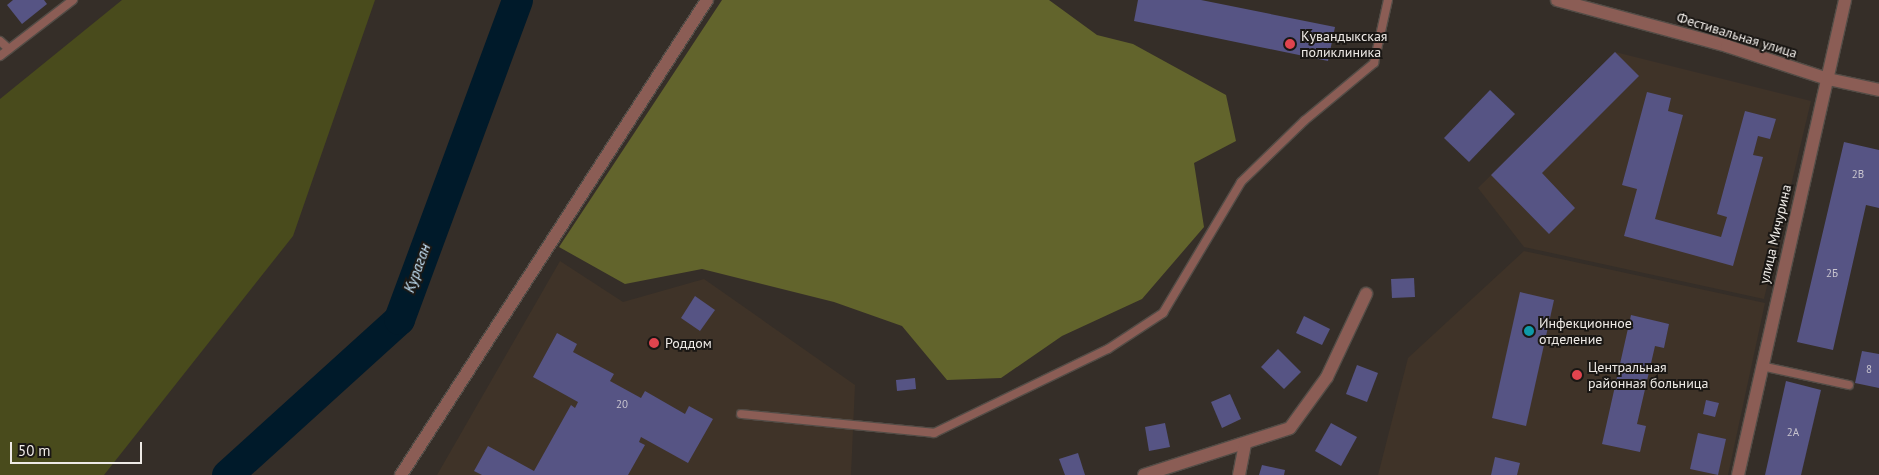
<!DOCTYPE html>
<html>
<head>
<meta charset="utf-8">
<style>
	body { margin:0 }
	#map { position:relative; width:1879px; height:475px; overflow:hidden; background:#352e28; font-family:"PT Sans",sans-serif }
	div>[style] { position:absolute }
	.built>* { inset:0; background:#3f3328 }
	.green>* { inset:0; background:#494b1c }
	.forest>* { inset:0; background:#62642c }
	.river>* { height:31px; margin:-15.5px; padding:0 15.5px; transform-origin:15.5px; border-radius:15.5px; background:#001a2a }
	.building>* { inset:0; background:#565484 }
	.roads { filter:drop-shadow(1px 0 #534c46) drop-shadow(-1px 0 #534c46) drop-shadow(0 1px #534c46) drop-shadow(0 -1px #534c46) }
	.lane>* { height:8px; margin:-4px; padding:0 4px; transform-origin:4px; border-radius:4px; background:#8b5d55 }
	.street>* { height:12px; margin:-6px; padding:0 6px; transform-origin:6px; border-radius:6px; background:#8b5d55 }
	.dots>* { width:14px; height:14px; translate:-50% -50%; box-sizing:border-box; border:2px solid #1a1714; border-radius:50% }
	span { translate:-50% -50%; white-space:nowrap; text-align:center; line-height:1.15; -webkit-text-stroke:4px #1a1714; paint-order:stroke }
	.number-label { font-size:11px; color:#c8c4ce }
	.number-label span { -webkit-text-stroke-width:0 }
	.street-label { font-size:14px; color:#eeeae6 }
	.poi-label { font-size:14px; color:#eeeae6 }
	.left { translate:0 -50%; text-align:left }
	.water-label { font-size:15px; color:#c8e6fb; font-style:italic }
	.scale { position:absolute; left:10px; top:442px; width:132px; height:22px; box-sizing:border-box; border:2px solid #eeeae6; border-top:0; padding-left:6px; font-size:15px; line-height:18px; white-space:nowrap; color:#eeeae6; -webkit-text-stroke:4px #1a1714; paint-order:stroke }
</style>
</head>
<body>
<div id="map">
	<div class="built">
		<i style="clip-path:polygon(1615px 52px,1811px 101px,1764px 299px,1524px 247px,1478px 188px)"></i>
		<i style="clip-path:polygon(1524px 251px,1765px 303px,1728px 475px,1378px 475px,1408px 358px)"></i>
		<i style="clip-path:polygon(560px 261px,623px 302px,704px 279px,855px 385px,851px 475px,437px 475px)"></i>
	</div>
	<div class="green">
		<i style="clip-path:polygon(122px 0,375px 0,293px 236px,104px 475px,0 475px,0 99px)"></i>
	</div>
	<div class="forest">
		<i style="clip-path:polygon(722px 0,1049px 0,1097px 35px,1133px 44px,1226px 95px,1236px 141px,1194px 163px,1204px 227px,1142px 299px,1062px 336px,1001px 378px,947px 380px,902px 326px,834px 302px,702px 269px,625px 284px,559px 247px)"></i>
	</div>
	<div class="river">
		<i style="left:227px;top:475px;width:232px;rotate:-42.2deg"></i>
		<i style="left:399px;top:319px;width:340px;rotate:-69.7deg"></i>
	</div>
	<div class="building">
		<i style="clip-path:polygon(13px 0,44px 0,47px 4px,22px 24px,7px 5px)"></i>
		<i style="clip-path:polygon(1138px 0,1201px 0,1335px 27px,1328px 61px,1134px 21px)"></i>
		<i style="clip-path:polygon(1615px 52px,1639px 76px,1542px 173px,1575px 208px,1549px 234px,1491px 175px)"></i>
		<i style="clip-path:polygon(1490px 90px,1515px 114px,1469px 162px,1444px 138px)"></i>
		<i style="clip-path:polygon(1647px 92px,1671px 98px,1668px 111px,1683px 115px,1655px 219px,1721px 237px,1727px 217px,1717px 214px,1745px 111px,1776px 119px,1770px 139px,1758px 136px,1753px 155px,1763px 157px,1733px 266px,1624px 236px,1637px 189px,1622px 185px)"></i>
		<i style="clip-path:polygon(1844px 142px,1879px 150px,1879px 208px,1866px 205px,1833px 350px,1797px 342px)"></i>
		<i style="clip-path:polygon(1414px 278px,1415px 297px,1392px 298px,1391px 279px)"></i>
		<i style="clip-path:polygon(1520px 292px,1554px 300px,1526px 426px,1492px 418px)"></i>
		<i style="clip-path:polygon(695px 296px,715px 310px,700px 331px,681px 318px)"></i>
		<i style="clip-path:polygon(1631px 315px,1669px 324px,1664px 348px,1655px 346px,1637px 424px,1646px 426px,1640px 452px,1602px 444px)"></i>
		<i style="clip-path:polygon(1304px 316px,1330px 329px,1322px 345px,1296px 333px)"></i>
		<i style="clip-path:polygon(557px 333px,577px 344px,573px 352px,614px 374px,610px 381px,641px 398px,645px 391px,685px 414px,689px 406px,713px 419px,688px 463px,641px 437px,639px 442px,645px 445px,628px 475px,482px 475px,474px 471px,488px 446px,534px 471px,571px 405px,575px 408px,578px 402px,533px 377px)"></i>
		<i style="clip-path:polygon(1278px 349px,1301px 372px,1284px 389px,1261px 367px)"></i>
		<i style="clip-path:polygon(1862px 351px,1879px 354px,1879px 388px,1855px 383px)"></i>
		<i style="clip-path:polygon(1357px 365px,1378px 373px,1367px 402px,1346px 394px)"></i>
		<i style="clip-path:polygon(915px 378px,916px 389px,897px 391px,896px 380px)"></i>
		<i style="clip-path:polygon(1786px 381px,1821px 390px,1801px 475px,1765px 475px)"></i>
		<i style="clip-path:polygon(1230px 394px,1241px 419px,1222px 428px,1211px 402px)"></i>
		<i style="clip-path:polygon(1706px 400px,1719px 403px,1715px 417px,1703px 414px)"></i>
		<i style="clip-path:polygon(1165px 423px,1170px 447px,1149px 451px,1145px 427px)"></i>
		<i style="clip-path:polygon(1331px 423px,1357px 437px,1341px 466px,1315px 451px)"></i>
		<i style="clip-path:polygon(1698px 433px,1726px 439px,1718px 475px,1690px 469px)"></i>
		<i style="clip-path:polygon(1078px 453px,1085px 475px,1065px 475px,1059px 459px)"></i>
		<i style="clip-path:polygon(1495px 457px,1520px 463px,1517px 475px,1491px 475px)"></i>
		<i style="clip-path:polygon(1262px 465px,1285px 470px,1284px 475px,1259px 475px)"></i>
	</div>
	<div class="roads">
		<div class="lane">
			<i style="left:0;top:41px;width:12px;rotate:42deg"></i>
			<i style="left:0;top:56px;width:92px;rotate:-37.5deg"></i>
			<i style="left:1761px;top:366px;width:90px;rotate:12.2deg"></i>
			<i style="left:741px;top:414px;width:194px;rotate:5.6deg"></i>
			<i style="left:934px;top:433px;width:193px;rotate:-25.8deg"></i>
			<i style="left:1108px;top:349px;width:66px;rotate:-33.2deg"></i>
			<i style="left:1163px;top:313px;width:152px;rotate:-59.2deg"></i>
			<i style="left:1241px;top:182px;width:88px;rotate:-44.1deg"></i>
			<i style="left:1304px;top:121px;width:91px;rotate:-39.6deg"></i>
			<i style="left:1374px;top:63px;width:65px;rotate:-77.5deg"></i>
		</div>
		<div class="street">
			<i style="left:1557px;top:0;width:176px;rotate:15.1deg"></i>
			<i style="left:1727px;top:46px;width:106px;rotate:18.1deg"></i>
			<i style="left:1828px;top:79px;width:52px;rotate:12.2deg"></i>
			<i style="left:401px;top:475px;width:565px;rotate:-57.21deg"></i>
			<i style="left:1144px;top:475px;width:153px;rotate:-17.8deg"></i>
			<i style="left:1290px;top:428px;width:63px;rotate:-54deg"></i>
			<i style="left:1327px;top:377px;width:92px;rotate:-64.8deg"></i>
			<i style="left:1239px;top:475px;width:31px;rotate:-79deg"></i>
			<i style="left:1738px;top:475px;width:487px;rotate:-77.3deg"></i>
		</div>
	</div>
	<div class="dots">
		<i style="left:1290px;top:44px;background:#e0444e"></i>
		<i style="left:1529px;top:331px;background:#0f9aa8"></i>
		<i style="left:654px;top:343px;background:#e0444e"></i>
		<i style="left:1577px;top:375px;background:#e0444e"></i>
	</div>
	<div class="number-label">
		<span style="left:1858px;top:174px">2В</span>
		<span style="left:1832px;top:273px">2Б</span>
		<span style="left:1869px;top:369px">8</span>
		<span style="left:622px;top:404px">20</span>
		<span style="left:1793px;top:432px">2А</span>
	</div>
	<div class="street-label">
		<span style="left:1737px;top:35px;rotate:17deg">Фестивальная улица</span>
		<span style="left:1775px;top:234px;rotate:-77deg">улица Мичурина</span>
	</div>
	<div class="poi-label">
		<span class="left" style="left:1301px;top:44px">Кувандыкская<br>поликлиника</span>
		<span class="left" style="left:1539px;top:331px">Инфекционное<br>отделение</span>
		<span class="left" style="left:665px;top:343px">Роддом</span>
		<span class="left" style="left:1588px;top:375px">Центральная<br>районная больница</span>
	</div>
	<div class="water-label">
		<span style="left:417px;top:268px;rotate:-70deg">Кураган</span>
	</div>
	<div class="scale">50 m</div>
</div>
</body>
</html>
